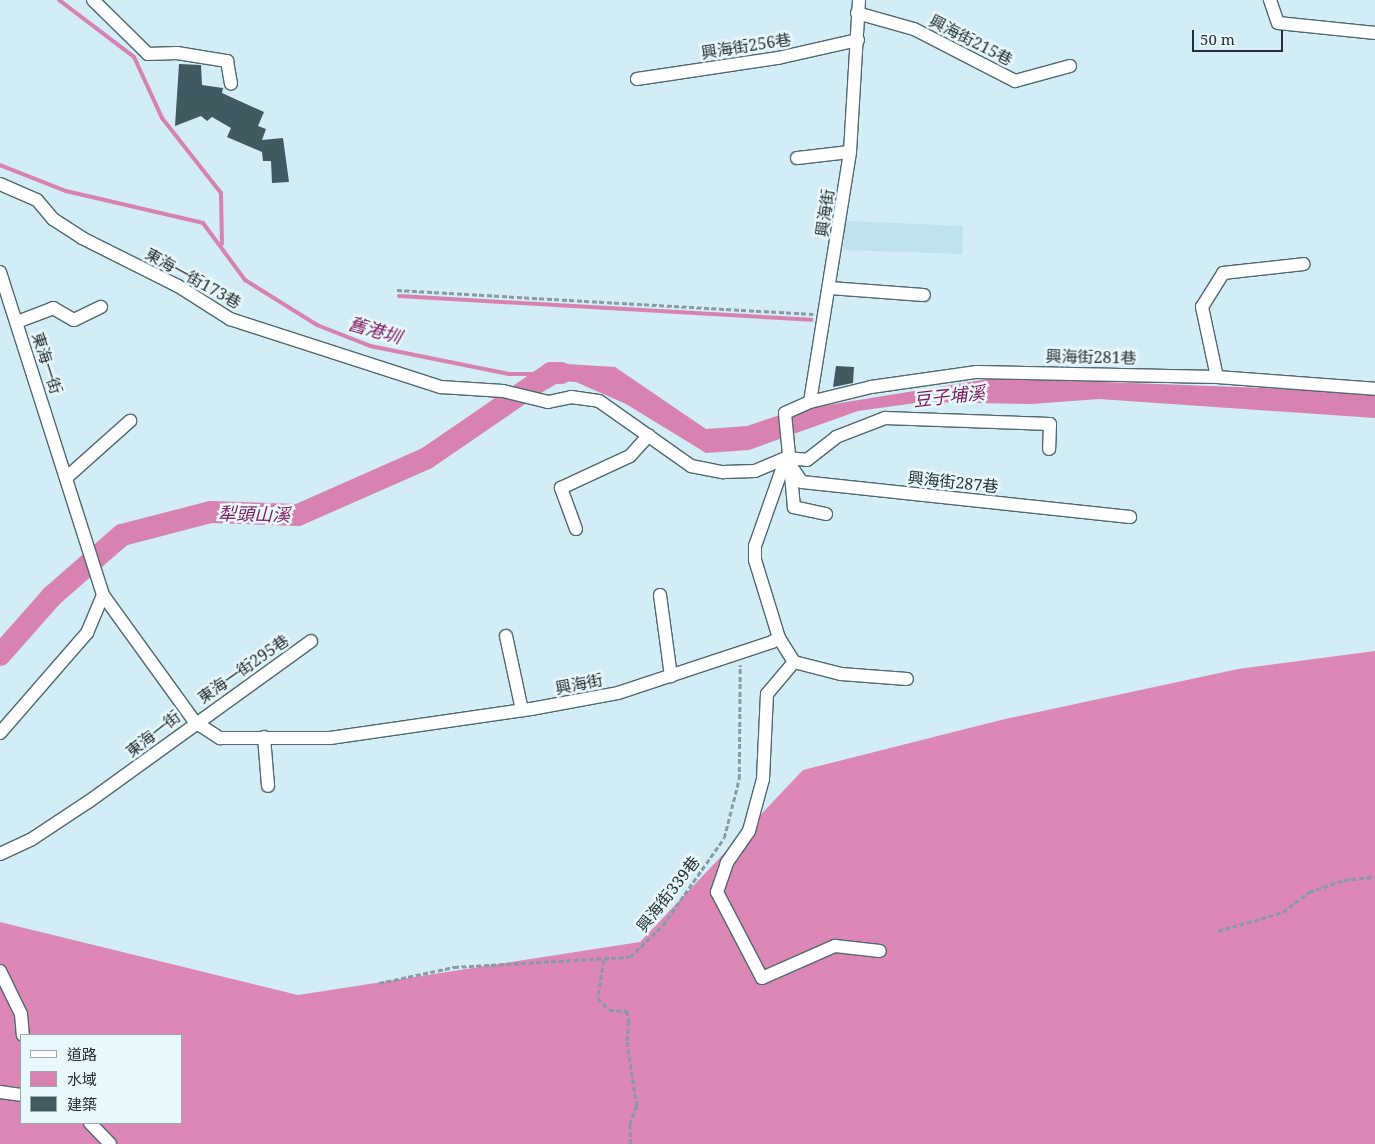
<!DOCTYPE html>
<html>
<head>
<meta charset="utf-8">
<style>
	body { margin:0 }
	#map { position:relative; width:1375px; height:1144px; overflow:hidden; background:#d2edf6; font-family:"Noto Serif","Noto Sans TC",serif }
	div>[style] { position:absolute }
	.built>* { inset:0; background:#bfe2ed }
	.forest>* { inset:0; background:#dd87b7 }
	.water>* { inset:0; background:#d882b2 }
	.stream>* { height:4px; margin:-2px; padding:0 2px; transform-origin:2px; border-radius:2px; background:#d882b2 }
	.river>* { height:22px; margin:-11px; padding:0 11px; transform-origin:11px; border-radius:11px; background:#d882b2 }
	.building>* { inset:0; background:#425960 }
	.path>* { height:2.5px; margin-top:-1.25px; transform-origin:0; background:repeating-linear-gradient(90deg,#889ba2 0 5px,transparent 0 7.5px) }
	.roads { filter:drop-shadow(1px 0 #4f676f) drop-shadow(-1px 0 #4f676f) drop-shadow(0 1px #4f676f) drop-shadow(0 -1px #4f676f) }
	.minor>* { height:12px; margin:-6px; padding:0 6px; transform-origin:6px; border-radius:6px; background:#fff }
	span { translate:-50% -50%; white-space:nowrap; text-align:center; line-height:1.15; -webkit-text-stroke:5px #e8f8fd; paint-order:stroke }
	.street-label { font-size:16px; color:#252f33 }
	.water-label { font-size:18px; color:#7d185a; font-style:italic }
	.legend { position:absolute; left:20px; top:1034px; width:162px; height:90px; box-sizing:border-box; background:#e8f8fd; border:1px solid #9aa8ac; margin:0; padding:6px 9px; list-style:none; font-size:15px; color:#252f33 }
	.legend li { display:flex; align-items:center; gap:10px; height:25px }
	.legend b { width:25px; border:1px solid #9aa8ac }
	.scale { position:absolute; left:1192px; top:30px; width:91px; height:22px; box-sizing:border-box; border:2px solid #252f33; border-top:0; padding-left:6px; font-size:15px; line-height:18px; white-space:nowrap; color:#252f33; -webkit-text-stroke:4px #e8f8fd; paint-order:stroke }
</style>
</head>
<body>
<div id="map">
	<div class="built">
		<i style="clip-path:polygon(845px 221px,963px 226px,962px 254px,844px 250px)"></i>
	</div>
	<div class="forest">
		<i style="clip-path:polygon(evenodd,1375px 651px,1375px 1144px,0 1144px,0 922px,298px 995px,640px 942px,803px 770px,1005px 719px,1238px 669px,1375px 651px,21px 1035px,181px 1035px,181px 1123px,21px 1123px,21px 1035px)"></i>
	</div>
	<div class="water">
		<i style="clip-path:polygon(550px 363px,615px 367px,706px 429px,747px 426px,791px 411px,994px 378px,1375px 392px,1375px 418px,1099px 399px,1031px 404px,923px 402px,858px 411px,749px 450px,706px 453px,626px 404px,576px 382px,561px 381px,548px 389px,530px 383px,528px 375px)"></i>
	</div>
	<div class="stream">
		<i style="left:59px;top:0;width:94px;rotate:37.2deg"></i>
		<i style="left:134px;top:57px;width:67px;rotate:65.3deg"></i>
		<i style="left:162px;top:118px;width:95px;rotate:51.8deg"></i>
		<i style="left:221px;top:193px;width:51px;rotate:88.9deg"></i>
		<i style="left:0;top:165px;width:71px;rotate:21.5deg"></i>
		<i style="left:66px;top:191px;width:141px;rotate:13.1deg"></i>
		<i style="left:203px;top:223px;width:71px;rotate:53.6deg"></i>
		<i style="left:245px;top:280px;width:85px;rotate:32deg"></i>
		<i style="left:317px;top:325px;width:57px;rotate:21.6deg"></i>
		<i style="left:370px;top:346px;width:142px;rotate:11.4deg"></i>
		<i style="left:509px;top:374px;width:26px"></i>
		<i style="left:399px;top:296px;width:413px;rotate:3.3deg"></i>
	</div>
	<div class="river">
		<i style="left:0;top:655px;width:79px;rotate:-48.6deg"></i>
		<i style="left:52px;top:596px;width:93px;rotate:-41.1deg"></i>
		<i style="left:122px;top:535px;width:92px;rotate:-14.5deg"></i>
		<i style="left:211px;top:512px;width:87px;rotate:2deg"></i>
		<i style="left:298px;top:515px;width:141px;rotate:-23.8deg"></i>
		<i style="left:427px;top:458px;width:150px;rotate:-34.4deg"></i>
		<i style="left:551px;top:373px;width:10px"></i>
	</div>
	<div class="building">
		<i style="clip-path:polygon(179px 64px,201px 65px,202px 85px,223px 88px,222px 93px,264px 112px,258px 126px,266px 129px,262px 140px,283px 138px,289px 182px,272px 183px,271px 161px,263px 161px,262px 152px,227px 137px,231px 128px,212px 117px,207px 121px,201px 116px,175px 126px)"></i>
		<i style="clip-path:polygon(836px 366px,854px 367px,853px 383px,833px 387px)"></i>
	</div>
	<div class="path">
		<i style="left:397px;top:290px;width:417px;rotate:3.3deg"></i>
		<i style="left:1218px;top:931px;width:68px;rotate:-16.3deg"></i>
		<i style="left:1283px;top:912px;width:33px;rotate:-38deg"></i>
		<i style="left:1309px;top:892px;width:37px;rotate:-19deg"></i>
		<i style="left:1344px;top:880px;width:31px;rotate:-6deg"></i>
		<i style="left:604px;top:960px;width:38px;rotate:99deg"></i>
		<i style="left:598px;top:998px;width:16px;rotate:47deg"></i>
		<i style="left:609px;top:1010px;width:18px;rotate:3deg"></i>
		<i style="left:627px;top:1011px;width:10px;rotate:79deg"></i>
		<i style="left:629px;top:1021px;width:21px;rotate:95deg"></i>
		<i style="left:627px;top:1042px;width:65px;rotate:81.1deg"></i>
		<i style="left:637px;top:1106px;width:19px;rotate:111deg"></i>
		<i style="left:630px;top:1124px;width:20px;rotate:87deg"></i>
		<i style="left:379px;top:983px;width:77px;rotate:-12deg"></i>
		<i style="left:454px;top:967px;width:176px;rotate:-3.3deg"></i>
		<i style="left:630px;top:957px;width:46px;rotate:-44.1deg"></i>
		<i style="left:663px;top:925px;width:106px;rotate:-55deg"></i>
		<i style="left:724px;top:838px;width:61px;rotate:-75.7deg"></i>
		<i style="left:739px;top:779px;width:114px;rotate:-89.5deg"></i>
	</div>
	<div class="roads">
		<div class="minor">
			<i style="left:93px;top:0;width:77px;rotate:44.5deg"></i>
			<i style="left:148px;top:54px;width:29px;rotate:-2deg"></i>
			<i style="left:177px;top:53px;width:51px;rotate:9.1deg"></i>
			<i style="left:227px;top:61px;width:23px;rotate:80deg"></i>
			<i style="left:1270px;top:0;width:24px;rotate:71deg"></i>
			<i style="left:1278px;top:23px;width:98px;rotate:5.9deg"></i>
			<i style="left:857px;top:13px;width:59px;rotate:15.7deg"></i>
			<i style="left:914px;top:29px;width:114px;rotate:27.2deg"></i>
			<i style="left:1015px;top:81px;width:57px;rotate:-15.3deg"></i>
			<i style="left:637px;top:79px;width:143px;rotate:-8.5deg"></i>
			<i style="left:778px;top:58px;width:82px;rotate:-12.7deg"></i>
			<i style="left:797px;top:158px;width:53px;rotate:-6.5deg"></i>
			<i style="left:0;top:184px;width:40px;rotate:23.4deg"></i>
			<i style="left:37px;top:200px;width:25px;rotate:50deg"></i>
			<i style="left:53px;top:219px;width:35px;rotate:33deg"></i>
			<i style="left:82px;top:238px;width:107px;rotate:26.6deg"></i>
			<i style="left:178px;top:286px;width:62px;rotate:32.4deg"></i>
			<i style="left:230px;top:319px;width:222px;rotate:17.9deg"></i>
			<i style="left:441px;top:387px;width:62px;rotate:3.7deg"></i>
			<i style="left:503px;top:391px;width:46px;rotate:13.7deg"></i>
			<i style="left:548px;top:402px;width:24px;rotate:-12deg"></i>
			<i style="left:571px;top:397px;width:28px;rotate:8deg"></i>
			<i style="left:599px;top:401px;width:113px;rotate:35.2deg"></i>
			<i style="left:691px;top:466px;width:33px;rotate:11deg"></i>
			<i style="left:723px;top:472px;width:32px;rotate:-2deg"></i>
			<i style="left:755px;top:471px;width:34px;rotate:-23deg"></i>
			<i style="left:786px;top:458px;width:21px;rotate:5deg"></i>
			<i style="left:807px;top:460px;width:37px;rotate:-38deg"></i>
			<i style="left:836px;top:437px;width:53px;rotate:-21.2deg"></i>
			<i style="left:885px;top:418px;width:165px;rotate:2.1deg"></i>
			<i style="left:1050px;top:424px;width:25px;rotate:92deg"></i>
			<i style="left:0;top:272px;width:339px;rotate:72.3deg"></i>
			<i style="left:103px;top:595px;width:157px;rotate:54.1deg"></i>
			<i style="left:195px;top:722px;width:30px;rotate:33deg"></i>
			<i style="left:220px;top:738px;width:110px"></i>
			<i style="left:330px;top:738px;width:203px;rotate:-8.2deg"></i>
			<i style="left:531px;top:709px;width:88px;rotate:-10.4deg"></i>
			<i style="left:618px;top:693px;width:162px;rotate:-18.3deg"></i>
			<i style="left:772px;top:642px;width:8px;rotate:-30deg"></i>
			<i style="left:779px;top:638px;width:82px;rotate:-107.1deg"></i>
			<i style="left:755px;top:560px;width:14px;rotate:-90deg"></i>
			<i style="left:755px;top:546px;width:93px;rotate:-70.6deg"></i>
			<i style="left:829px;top:288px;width:95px;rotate:4.2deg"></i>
			<i style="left:17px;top:322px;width:39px;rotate:-21deg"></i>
			<i style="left:53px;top:308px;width:24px;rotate:30deg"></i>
			<i style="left:74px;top:320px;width:30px;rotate:-26deg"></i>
			<i style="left:1217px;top:377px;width:72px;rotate:-102.1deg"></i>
			<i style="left:1202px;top:307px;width:40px;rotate:-58deg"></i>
			<i style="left:1223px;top:273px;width:81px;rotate:-6.3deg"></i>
			<i style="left:810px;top:402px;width:63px;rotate:-13.8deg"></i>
			<i style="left:871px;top:387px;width:107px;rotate:-8.1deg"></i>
			<i style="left:977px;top:372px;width:240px;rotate:1.2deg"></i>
			<i style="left:1217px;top:377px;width:158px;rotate:4.3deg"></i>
			<i style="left:789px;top:463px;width:23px;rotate:56deg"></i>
			<i style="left:802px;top:482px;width:330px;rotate:6.1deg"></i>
			<i style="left:66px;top:478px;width:86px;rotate:-41.7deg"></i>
			<i style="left:826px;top:514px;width:33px;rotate:-168deg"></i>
			<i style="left:794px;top:507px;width:94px;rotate:-95.5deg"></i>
			<i style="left:785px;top:413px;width:27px;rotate:-24deg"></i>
			<i style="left:810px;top:402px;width:253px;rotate:-80.9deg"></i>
			<i style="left:850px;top:152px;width:152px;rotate:-86.6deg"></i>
			<i style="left:576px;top:529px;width:44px;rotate:-110.1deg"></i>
			<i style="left:561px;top:488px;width:76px;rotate:-24.9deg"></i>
			<i style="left:630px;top:456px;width:28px;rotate:-48deg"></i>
			<i style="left:660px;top:595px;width:82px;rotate:82.3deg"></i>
			<i style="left:506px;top:636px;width:76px;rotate:77.8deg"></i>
			<i style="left:779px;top:638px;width:28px;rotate:58deg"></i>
			<i style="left:794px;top:662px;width:49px;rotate:14.3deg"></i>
			<i style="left:841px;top:674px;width:66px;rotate:4.3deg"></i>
			<i style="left:794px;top:662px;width:42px;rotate:130.2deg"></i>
			<i style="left:767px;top:694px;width:85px;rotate:92.7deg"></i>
			<i style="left:763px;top:779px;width:54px;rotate:105.1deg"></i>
			<i style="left:749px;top:831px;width:39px;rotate:125deg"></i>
			<i style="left:727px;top:863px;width:31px;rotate:109deg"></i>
			<i style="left:717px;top:892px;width:97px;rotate:62.4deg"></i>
			<i style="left:762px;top:978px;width:80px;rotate:-23.7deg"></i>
			<i style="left:835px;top:946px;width:45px;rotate:6.3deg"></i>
			<i style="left:0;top:733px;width:133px;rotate:-49deg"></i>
			<i style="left:87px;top:633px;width:41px;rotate:-67.2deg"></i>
			<i style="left:264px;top:737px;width:49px;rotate:85.3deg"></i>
			<i style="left:0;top:854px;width:35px;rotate:-25deg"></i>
			<i style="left:32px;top:839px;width:67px;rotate:-33.5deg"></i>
			<i style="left:88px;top:802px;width:275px;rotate:-35.8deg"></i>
			<i style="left:0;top:971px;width:48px;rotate:64deg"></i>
			<i style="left:21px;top:1014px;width:21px;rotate:85deg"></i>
			<i style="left:0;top:1092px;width:21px;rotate:8deg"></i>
			<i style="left:90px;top:1123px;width:29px;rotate:46deg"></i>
		</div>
	</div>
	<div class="street-label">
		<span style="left:971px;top:40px;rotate:27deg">興海街215巷</span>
		<span style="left:746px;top:46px;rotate:-9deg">興海街256巷</span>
		<span style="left:825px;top:213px;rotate:-82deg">興海街</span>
		<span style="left:193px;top:278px;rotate:29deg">東海一街173巷</span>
		<span style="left:1091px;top:357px;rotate:1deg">興海街281巷</span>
		<span style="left:47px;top:363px;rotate:72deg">東海一街</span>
		<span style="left:953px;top:482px;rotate:6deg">興海街287巷</span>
		<span style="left:243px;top:669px;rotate:-35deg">東海一街295巷</span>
		<span style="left:579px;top:684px;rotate:-11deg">興海街</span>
		<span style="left:153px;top:734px;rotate:-38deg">東海一街</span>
		<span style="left:668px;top:894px;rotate:-52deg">興海街339巷</span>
	</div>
	<div class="water-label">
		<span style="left:375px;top:330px;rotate:16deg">舊港圳</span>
		<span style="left:949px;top:396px;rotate:-6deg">豆子埔溪</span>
		<span style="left:254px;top:514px;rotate:1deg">犁頭山溪</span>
	</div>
	<ul class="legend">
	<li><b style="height:6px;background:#fff"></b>道路</li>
	<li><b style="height:14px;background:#d882b2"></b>水域</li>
	<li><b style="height:14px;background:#425960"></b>建築</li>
	</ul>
	<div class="scale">50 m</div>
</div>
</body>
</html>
